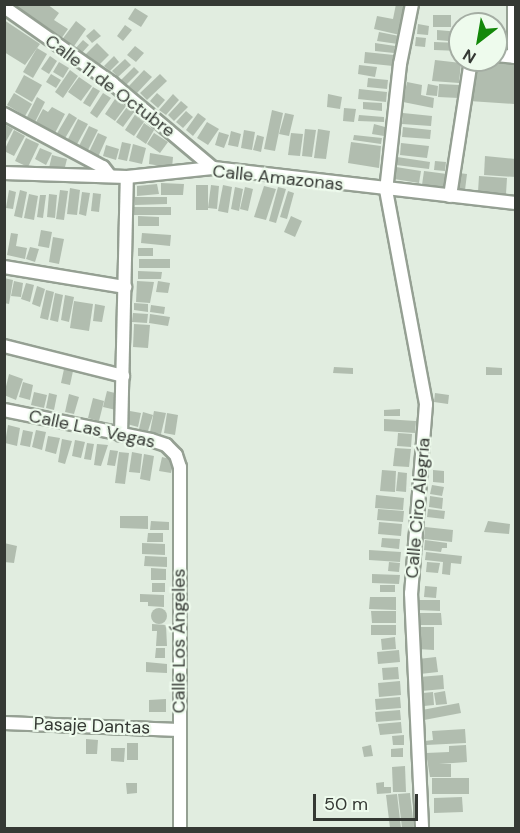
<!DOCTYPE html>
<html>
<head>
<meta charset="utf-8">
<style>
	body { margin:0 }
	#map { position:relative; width:520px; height:833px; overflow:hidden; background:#e1ede0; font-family:"DM Sans",sans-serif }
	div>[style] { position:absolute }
	.building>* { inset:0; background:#b1bdaf }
	.round { border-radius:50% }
	.roads { filter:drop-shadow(2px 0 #95a093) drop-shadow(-2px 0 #95a093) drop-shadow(0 2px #95a093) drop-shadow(0 -2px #95a093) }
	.street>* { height:12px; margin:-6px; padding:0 6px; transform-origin:6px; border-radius:6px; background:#fff }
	span { translate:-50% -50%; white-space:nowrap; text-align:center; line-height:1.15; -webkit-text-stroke:4.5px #eefbed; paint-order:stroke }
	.street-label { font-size:18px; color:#353934 }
	.frame { position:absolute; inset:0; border:6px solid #353934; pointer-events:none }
	.north { position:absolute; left:448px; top:12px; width:60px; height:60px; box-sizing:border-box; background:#eefbed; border:2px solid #a4ada3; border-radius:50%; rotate:211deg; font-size:16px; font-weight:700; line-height:24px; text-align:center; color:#353934 }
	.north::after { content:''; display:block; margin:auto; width:21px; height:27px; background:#138809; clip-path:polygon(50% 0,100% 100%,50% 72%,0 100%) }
	.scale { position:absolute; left:313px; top:794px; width:105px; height:27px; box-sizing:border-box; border:3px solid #353934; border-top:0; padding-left:8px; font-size:18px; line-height:21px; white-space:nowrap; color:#353934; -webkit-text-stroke:4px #eefbed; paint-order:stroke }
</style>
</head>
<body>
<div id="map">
	<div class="building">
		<i style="clip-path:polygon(10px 4px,47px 4px,59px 13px,54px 20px,68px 29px,61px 39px)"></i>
		<i style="clip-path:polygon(396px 4px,406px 4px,400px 35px,374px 29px,377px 16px,393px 19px)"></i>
		<i style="clip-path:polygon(135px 8px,148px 16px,141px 27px,128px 19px)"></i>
		<i style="clip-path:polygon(433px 15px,451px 15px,451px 27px,433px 27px)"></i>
		<i style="clip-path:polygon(4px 20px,40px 44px,25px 65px,4px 52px)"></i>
		<i style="clip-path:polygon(76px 21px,86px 29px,72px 49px,61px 41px)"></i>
		<i style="clip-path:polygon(418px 24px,429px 26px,428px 35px,417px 34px)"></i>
		<i style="clip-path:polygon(125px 25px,132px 30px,123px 41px,117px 36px)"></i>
		<i style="clip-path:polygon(94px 29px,101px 36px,92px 43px,86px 36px)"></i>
		<i style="clip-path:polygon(437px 30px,460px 32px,460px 42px,437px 40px)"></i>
		<i style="clip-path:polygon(379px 32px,399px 36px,398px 44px,377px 41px)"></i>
		<i style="clip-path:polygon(416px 37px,426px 38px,425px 47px,415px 46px)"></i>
		<i style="clip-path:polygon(83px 40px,89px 45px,80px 55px,74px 50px)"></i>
		<i style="clip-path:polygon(434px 42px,460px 43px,460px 51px,434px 50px)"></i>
		<i style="clip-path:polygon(97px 43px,109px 55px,96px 68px,84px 56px)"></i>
		<i style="clip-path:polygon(375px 43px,395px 46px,394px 53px,375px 51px)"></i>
		<i style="clip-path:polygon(135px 46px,144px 53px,136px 62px,127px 55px)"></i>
		<i style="clip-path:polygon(37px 48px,47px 54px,33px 78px,23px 72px)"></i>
		<i style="clip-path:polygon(365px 52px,394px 55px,393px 66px,364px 63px)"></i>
		<i style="clip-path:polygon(50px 56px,57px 61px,49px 74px,41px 69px)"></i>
		<i style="clip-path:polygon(114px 56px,119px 62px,110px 71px,104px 66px)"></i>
		<i style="clip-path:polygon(125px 59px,131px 65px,118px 77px,112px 71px)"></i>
		<i style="clip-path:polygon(435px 60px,461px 63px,459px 83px,432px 81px)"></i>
		<i style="clip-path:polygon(472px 60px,516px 61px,514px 104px,469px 101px)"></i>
		<i style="clip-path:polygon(59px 62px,69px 68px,63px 78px,53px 72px)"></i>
		<i style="clip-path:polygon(359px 65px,377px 67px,375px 77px,358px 74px)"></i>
		<i style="clip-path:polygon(134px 67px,139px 72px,126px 85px,121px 80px)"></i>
		<i style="clip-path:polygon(70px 70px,78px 76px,63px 98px,55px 92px)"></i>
		<i style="clip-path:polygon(144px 70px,152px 77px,137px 93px,129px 86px)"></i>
		<i style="clip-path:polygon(51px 74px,61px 80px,56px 88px,46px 82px)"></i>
		<i style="clip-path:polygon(160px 74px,167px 81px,147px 100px,140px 93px)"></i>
		<i style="clip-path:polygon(24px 75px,42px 85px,32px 102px,15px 92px)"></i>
		<i style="clip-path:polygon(79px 77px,92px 86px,81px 101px,68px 92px)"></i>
		<i style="clip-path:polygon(368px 78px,388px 80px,387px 89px,367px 87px)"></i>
		<i style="clip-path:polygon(407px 82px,422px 85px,421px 95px,434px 98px,433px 108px,403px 102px)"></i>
		<i style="clip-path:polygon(428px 84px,438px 86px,437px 96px,426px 95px)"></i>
		<i style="clip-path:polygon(439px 84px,460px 85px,459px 98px,438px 97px)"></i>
		<i style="clip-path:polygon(93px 87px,100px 91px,90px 107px,83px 103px)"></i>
		<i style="clip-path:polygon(359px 89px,387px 92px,386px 102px,358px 99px)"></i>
		<i style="clip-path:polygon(14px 93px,32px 104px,25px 116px,7px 105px)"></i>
		<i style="clip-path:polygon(103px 93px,111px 98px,97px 118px,90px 113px)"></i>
		<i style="clip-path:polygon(157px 93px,165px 100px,158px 108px,150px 101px)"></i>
		<i style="clip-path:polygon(173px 94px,179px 100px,166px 115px,159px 110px)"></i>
		<i style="clip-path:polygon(328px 94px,342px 97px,340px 109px,327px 107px)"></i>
		<i style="clip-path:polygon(37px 97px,45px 102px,35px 122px,27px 117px)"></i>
		<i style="clip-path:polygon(115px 99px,126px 106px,115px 121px,105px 114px)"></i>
		<i style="clip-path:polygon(181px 101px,188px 107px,174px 121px,168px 115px)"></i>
		<i style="clip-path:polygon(363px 102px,382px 103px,382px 111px,363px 109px)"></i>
		<i style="clip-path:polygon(52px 107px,65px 114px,55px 133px,36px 122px,43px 109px,48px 112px)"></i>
		<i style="clip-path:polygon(127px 107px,134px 112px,123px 127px,116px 122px)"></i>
		<i style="clip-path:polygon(344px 108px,356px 109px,354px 122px,343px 121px)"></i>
		<i style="clip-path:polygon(272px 110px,283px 113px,275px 151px,264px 149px)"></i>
		<i style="clip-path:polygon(186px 111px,193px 117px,183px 128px,176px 122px)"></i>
		<i style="clip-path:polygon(69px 113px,77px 118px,64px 140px,56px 135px)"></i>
		<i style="clip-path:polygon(136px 113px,146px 119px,134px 136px,125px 130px)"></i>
		<i style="clip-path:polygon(198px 113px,206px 119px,193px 136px,186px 130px)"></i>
		<i style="clip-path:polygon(285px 113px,294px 115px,289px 136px,279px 134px)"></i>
		<i style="clip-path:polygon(403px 113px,432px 116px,431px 126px,402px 124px)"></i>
		<i style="clip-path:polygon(359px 115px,384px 117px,384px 122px,358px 121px)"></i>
		<i style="clip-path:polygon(78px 119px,88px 124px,76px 146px,67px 141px)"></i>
		<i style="clip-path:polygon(207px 122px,219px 129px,208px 145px,197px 138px)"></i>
		<i style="clip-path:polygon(144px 123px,154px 130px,146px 144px,136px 137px)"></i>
		<i style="clip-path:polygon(4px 124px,13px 129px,4px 145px)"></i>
		<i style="clip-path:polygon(374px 124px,385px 127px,384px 136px,372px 134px)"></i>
		<i style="clip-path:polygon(89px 126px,98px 130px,87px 152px,78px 148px)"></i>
		<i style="clip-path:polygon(403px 127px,431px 130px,430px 139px,402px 137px)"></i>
		<i style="clip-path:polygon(305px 129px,316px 130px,312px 157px,302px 156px)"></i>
		<i style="clip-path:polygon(318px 129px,330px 131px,326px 159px,314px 158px)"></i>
		<i style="clip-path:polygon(14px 130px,25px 136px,14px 156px,4px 151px)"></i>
		<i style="clip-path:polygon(244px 130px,255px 132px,252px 150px,241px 148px)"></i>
		<i style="clip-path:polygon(231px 131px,241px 134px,238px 147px,228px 145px)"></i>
		<i style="clip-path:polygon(219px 132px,229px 135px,224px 148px,215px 145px)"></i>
		<i style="clip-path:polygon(98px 133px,107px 137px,98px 157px,89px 152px)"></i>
		<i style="clip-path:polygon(154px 133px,168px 142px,160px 153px,147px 144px)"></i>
		<i style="clip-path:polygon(291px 133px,303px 134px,300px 156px,288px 155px)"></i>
		<i style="clip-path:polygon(257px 135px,264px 137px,261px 152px,253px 150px)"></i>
		<i style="clip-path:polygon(354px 135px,382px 138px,381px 144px,353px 140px)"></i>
		<i style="clip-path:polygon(26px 138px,39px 144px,28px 167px,15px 161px)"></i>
		<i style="clip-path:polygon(122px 142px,131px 144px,127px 161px,118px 159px)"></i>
		<i style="clip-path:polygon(351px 142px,381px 146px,379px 168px,348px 163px)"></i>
		<i style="clip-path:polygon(401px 143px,429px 146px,427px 158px,400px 155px)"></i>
		<i style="clip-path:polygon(133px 144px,146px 148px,142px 164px,129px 161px)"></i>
		<i style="clip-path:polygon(106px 145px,119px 149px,116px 160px,103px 156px)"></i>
		<i style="clip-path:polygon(40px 148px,52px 153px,46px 165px,35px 159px)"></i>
		<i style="clip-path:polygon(150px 153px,173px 157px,172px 168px,149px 164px)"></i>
		<i style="clip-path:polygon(52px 155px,67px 159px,64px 171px,49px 168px)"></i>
		<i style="clip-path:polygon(485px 156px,516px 159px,516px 177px,484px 175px)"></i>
		<i style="clip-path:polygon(397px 157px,430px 162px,429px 169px,396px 165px)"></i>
		<i style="clip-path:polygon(435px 161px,446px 162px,445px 171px,434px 170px)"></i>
		<i style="clip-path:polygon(396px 167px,421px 171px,419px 183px,394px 179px)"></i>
		<i style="clip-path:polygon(424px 171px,447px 174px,446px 188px,422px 185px)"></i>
		<i style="clip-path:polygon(458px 173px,467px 174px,465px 190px,457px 189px)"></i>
		<i style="clip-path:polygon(479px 176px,507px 178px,506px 194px,478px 192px)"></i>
		<i style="clip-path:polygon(161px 183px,184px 184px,183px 195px,161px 195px)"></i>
		<i style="clip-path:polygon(157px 184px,159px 194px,137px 196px,137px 186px)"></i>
		<i style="clip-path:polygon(196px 185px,208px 185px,208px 210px,196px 210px)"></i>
		<i style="clip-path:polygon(211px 185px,219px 186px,217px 209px,208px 208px)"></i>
		<i style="clip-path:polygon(223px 185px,232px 187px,228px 213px,218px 211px)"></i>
		<i style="clip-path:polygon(264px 186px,276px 189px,266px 220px,254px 217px)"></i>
		<i style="clip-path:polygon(235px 187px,243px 189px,239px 211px,231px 209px)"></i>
		<i style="clip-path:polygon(245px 187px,253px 189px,248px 211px,240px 209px)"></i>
		<i style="clip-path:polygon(278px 187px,286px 189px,276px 223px,269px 221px)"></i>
		<i style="clip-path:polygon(70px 188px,80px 190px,77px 215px,67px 214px)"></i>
		<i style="clip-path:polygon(9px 190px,16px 192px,13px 209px,6px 208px)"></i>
		<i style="clip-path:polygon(20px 190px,27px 192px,22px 218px,14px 216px)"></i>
		<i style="clip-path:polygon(60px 190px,68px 191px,64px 220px,56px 219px)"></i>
		<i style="clip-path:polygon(288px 191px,294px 193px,287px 219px,280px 217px)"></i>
		<i style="clip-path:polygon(82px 192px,90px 193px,86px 216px,79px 214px)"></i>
		<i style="clip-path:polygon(93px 193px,101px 194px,99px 212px,91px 211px)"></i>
		<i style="clip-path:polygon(29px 194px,38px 196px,34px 220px,24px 218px)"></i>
		<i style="clip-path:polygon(49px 194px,57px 195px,55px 218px,47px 217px)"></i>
		<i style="clip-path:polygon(40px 195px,46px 195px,43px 218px,37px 217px)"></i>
		<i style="clip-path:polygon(135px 197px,167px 197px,167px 204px,135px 205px)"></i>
		<i style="clip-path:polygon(133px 207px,171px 207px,171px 215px,133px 215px)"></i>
		<i style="clip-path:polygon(138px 216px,159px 217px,159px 226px,138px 226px)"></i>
		<i style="clip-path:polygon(291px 216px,302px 221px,295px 237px,284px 232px)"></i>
		<i style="clip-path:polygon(41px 230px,52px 232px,49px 248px,38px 246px)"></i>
		<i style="clip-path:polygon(11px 233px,18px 234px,16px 246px,27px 248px,25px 259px,7px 255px)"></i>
		<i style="clip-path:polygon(142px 233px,171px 235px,170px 246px,141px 243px)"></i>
		<i style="clip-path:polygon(53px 237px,64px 239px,59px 264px,49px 262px)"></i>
		<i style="clip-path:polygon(30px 247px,39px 249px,35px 262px,26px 259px)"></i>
		<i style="clip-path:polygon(138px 248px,153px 248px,153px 256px,138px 256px)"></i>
		<i style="clip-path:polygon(139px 259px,170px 259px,170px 268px,139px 268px)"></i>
		<i style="clip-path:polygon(138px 271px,162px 272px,161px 279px,138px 279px)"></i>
		<i style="clip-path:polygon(4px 278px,13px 280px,9px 304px,4px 303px)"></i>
		<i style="clip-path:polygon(14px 281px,23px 283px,21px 297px,11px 296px)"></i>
		<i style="clip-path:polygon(137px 281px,154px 282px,150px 303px,136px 302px)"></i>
		<i style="clip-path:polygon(158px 281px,170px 283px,168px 293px,156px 292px)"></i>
		<i style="clip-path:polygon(26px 283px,34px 285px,30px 302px,21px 299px)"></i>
		<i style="clip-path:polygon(37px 286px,45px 289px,40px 307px,32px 304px)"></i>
		<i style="clip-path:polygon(46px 290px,54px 292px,48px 320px,40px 318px)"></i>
		<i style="clip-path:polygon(55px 293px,63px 295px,58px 322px,50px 320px)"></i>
		<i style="clip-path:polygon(65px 295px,74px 297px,69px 322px,61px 320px)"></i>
		<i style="clip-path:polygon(74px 301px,93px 304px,89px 331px,70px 328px)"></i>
		<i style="clip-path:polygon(134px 303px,148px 304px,148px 312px,134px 310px)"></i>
		<i style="clip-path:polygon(95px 304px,105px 306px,102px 322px,93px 321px)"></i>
		<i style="clip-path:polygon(151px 305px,165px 307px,164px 314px,150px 312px)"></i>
		<i style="clip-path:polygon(133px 313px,148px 314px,147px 323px,132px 322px)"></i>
		<i style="clip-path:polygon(150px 314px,170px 317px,168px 326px,149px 323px)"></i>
		<i style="clip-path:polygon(134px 324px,150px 325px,148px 348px,133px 347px)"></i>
		<i style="clip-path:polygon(334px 367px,353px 368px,353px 374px,333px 373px)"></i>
		<i style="clip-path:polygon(486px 367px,502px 368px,502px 375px,486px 375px)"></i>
		<i style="clip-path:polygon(64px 369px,73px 371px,70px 385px,61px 383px)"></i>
		<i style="clip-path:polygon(9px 374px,23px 379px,16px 400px,4px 395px)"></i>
		<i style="clip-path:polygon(23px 382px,33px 385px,30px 400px,19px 397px)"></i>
		<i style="clip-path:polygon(107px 391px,119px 394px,116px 410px,103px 407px)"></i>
		<i style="clip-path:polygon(34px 392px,47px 395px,44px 408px,31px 405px)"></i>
		<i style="clip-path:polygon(49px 393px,57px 395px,54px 410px,46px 408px)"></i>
		<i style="clip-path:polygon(435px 393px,449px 395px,448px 404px,434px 402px)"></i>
		<i style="clip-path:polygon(69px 394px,79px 397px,74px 414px,65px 412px)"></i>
		<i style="clip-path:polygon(93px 398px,104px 401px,99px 421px,88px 418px)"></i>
		<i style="clip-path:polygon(400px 409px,400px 416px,384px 416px,384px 410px)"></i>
		<i style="clip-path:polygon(130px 411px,141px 413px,138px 427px,127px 424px)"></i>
		<i style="clip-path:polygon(154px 411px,166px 413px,161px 434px,150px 432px)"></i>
		<i style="clip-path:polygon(143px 412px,153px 415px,148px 431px,139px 429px)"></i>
		<i style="clip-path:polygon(167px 413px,178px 415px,175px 435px,164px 433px)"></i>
		<i style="clip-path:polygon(384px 419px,416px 421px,415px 433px,384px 431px)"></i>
		<i style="clip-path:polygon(8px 425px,20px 428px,17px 446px,5px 443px)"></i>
		<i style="clip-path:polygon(23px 430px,33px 432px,30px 447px,20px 445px)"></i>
		<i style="clip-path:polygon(36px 430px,46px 432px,42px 450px,32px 447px)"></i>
		<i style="clip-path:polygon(398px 433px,412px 434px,411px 447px,397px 446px)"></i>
		<i style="clip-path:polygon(48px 436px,60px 438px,56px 454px,45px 451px)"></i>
		<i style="clip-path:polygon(62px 439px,72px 441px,65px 464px,58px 462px)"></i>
		<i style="clip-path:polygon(75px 440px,85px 442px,81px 458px,72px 456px)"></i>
		<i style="clip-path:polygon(87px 443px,94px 444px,91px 460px,84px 459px)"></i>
		<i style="clip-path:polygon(97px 444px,108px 445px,101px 466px,94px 465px)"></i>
		<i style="clip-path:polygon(395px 448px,411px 449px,409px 467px,393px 466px)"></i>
		<i style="clip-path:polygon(110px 450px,118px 451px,115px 466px,107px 465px)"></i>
		<i style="clip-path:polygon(119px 452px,129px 453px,125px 484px,115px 483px)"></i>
		<i style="clip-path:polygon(132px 452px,142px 454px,140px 473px,129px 472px)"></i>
		<i style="clip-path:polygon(144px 454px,154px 456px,150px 481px,140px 479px)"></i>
		<i style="clip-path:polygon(162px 457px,174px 460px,171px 473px,159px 471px)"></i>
		<i style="clip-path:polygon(382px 470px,396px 471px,395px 492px,380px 491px)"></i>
		<i style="clip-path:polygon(433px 470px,444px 471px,444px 483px,433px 482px)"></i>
		<i style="clip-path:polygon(398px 472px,407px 473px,406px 492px,396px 491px)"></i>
		<i style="clip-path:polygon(432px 485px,444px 487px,442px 496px,430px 494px)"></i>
		<i style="clip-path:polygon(376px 495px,404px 498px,403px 510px,375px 508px)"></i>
		<i style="clip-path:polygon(430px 496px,443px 498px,442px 509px,429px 507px)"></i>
		<i style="clip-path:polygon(378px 509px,404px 511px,403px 522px,377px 520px)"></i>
		<i style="clip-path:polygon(428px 509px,445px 511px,444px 519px,427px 517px)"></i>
		<i style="clip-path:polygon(120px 516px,148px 516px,148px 529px,120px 528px)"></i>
		<i style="clip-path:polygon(151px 521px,169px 522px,169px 530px,150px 530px)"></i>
		<i style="clip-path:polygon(488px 521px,510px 524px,509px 534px,484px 532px)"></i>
		<i style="clip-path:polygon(379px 522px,402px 524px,401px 536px,378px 534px)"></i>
		<i style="clip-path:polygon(425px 527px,453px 530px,452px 542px,424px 539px)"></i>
		<i style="clip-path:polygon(148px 533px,163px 533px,163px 542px,147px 542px)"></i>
		<i style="clip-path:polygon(382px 538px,400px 539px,399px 549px,381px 547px)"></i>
		<i style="clip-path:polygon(425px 540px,447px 543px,447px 548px,442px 548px,441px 552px,424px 550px)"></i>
		<i style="clip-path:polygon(4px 543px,17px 546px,14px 563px,4px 562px)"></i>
		<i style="clip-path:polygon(142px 543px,165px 544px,165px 555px,142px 554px)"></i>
		<i style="clip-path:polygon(369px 550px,401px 552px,400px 562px,369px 560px)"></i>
		<i style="clip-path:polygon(426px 552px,462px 556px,461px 564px,451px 563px,450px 575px,442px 574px,443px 562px,425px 560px)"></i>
		<i style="clip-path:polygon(145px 556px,167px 557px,167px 567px,144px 566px)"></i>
		<i style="clip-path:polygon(389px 562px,400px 563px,399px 572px,388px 571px)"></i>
		<i style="clip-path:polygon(427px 562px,440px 563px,438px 573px,426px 572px)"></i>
		<i style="clip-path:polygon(151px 568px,166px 569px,166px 580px,151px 580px)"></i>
		<i style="clip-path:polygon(372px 574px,400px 575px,399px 584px,372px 583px)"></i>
		<i style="clip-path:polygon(152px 583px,165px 583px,165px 592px,152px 592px)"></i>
		<i style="clip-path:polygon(380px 585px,395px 585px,395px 592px,380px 592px)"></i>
		<i style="clip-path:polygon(425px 586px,437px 587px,436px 598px,424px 597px)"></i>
		<i style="clip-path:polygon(140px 594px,164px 595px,164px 607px,148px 606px,148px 602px,140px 602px)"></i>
		<i style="clip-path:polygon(370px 597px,396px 597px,396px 610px,369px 609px)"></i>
		<i style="clip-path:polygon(419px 600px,440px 600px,440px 611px,418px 610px)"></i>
		<i class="round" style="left:151px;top:608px;width:16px;height:16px"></i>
		<i style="clip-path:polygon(371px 611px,396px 611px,396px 623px,372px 623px)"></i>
		<i style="clip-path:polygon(419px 613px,441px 613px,442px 625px,419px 625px)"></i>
		<i style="clip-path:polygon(152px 624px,166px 625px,167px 646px,156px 646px,157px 631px,152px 631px)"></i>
		<i style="clip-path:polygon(371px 625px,396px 625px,396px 635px,371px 635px)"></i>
		<i style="clip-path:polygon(417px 627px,434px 627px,434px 650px,417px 649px)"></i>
		<i style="clip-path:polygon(395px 637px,396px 649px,382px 650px,381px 639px)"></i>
		<i style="clip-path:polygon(156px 648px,165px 648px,165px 658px,155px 658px)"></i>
		<i style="clip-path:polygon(399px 650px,400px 662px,378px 664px,377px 652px)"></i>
		<i style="clip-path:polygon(436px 657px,438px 672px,420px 674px,418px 659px)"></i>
		<i style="clip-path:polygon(146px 662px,167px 664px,167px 673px,146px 672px)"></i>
		<i style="clip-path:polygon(398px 667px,399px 679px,383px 680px,382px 668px)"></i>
		<i style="clip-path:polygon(443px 675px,444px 689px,421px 691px,419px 677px)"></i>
		<i style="clip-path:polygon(400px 681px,401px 695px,379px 697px,378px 683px)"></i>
		<i style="clip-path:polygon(445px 691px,447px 704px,436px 705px,434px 693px)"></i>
		<i style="clip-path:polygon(433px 692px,434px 705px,424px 706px,423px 693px)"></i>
		<i style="clip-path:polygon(400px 697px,401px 708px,376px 710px,375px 699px)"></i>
		<i style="clip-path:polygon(166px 699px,166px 712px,149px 712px,149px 700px)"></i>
		<i style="clip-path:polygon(459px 703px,461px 713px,424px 720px,422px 710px)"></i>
		<i style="clip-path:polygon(400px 710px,401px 720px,376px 722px,375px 712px)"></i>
		<i style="clip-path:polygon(401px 722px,402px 733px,380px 735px,378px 724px)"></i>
		<i style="clip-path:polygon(465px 729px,466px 743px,426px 745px,425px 741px,433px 740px,432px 731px)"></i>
		<i style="clip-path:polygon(404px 735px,404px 745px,393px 745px,392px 736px)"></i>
		<i style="clip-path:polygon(86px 739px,98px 740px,97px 754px,86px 754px)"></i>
		<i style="clip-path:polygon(127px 743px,138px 743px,138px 760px,127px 760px)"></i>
		<i style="clip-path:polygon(371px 745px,373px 756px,364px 757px,362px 747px)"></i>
		<i style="clip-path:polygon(466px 745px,467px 762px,439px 764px,451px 764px,451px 777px,430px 777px,426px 753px,449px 752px,449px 746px)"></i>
		<i style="clip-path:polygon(111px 748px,125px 748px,124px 762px,111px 761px)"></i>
		<i style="clip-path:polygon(403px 748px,403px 757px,391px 757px,391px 749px)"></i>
		<i style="clip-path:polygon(405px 766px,406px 792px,393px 792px,392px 767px)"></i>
		<i style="clip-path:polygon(432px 778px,469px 778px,469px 794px,432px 794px)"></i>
		<i style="clip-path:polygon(384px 782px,384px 787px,391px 787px,391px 793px,377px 794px,376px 783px)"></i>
		<i style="clip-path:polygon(126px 783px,137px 783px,137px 793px,127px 794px)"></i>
		<i style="clip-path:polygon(410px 793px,414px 828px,402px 828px,398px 794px)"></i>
		<i style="clip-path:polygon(397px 794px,401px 828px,390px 828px,386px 795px)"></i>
		<i style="clip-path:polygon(462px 797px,463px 812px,434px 813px,434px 798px)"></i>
	</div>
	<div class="roads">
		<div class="street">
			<i style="left:412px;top:4px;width:61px;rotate:101.3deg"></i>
			<i style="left:400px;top:64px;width:127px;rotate:96.3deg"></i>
			<i style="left:386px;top:190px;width:218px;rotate:79.4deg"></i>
			<i style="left:426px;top:404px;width:190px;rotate:94.5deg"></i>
			<i style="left:411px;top:593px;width:235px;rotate:87.3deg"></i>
			<i style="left:4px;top:7px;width:132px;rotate:35.1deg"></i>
			<i style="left:112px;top:83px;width:132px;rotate:40.1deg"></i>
			<i style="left:496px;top:55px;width:18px;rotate:6deg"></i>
			<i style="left:514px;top:57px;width:53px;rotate:-90deg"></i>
			<i style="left:4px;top:114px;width:112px;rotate:28.2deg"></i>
			<i style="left:103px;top:167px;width:11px;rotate:52deg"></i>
			<i style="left:4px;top:173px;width:123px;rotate:1.9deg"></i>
			<i style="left:127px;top:177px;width:86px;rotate:-6deg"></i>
			<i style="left:213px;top:168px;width:305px;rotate:6.6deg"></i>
			<i style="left:450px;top:196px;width:138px;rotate:-81.2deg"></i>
			<i style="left:4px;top:267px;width:123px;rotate:9.4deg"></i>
			<i style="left:4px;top:346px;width:123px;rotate:14.1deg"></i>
			<i style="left:4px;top:410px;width:150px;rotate:11.5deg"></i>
			<i style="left:151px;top:440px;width:16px;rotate:18deg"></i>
			<i style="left:166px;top:445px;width:14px;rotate:45deg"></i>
			<i style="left:176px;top:455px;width:13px;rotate:72deg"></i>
			<i style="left:180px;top:467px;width:361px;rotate:90deg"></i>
			<i style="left:121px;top:435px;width:258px;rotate:-88.7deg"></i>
			<i style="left:4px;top:723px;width:175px;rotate:2.3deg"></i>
		</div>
	</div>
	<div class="street-label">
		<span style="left:110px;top:86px;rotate:37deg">Calle 11 de Octubre</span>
		<span style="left:278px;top:178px;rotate:6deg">Calle Amazonas</span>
		<span style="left:92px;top:429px;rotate:12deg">Calle Las Vegas</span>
		<span style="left:418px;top:508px;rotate:-85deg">Calle Ciro Alegría</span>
		<span style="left:179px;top:641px;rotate:-90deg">Calle Los Ángeles</span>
		<span style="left:92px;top:726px;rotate:2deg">Pasaje Dantas</span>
	</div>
	<div class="frame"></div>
	<div class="north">N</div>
	<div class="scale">50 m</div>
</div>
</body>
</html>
